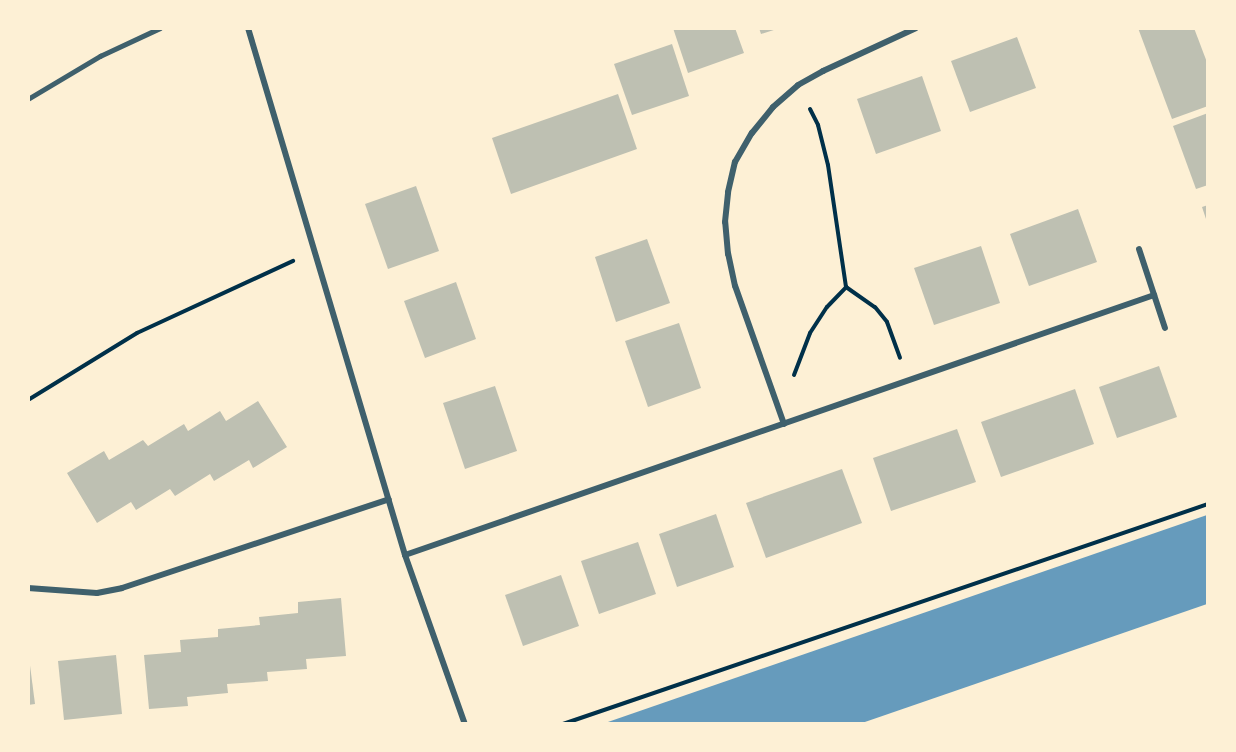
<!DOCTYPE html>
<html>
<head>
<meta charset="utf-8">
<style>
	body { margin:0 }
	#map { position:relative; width:1236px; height:752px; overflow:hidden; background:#fdf0d5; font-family:Barlow,sans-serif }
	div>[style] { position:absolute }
	.water>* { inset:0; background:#669bbc }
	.building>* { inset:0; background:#bec0b2 }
	.path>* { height:4px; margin:-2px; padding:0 2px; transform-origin:2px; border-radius:2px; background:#003049 }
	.service>* { height:4.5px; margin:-2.25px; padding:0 2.25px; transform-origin:2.25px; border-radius:2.25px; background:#3f606c }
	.minor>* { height:6px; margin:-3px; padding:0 3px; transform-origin:3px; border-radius:3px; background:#3f606c }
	span { translate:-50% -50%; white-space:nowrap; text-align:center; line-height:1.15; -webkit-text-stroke:6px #fdf0d5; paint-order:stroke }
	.frame { position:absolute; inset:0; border:30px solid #fdf0d5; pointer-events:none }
</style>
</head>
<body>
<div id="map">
	<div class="water">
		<i style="clip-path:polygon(1207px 515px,1207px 604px,862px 723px,605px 723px)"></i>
	</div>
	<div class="building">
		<i style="clip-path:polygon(673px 28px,735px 28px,744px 53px,688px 73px)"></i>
		<i style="clip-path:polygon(759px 28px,777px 28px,777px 29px,761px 34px)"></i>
		<i style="clip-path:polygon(1138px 28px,1194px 28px,1208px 65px,1208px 106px,1172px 119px)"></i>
		<i style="clip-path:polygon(1017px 37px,1036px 88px,970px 112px,951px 61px)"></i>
		<i style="clip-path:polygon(672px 44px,689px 96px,632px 115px,614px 64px)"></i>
		<i style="clip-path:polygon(922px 76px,941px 131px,876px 154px,857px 99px)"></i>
		<i style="clip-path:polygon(618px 94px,637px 149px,511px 194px,492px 138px)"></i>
		<i style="clip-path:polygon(1208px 113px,1208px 185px,1196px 189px,1173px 126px)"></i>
		<i style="clip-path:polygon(416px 186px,439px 251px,388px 269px,365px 204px)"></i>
		<i style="clip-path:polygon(1208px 205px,1208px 222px,1207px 222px,1202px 207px)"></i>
		<i style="clip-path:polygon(1078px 209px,1097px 262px,1029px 286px,1010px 234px)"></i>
		<i style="clip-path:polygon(647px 239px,670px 303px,616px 322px,595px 257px)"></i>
		<i style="clip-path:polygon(981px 246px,1000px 303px,934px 325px,914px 268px)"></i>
		<i style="clip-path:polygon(456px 282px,476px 339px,425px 358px,404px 301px)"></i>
		<i style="clip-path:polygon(679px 323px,701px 388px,648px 407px,625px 341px)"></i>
		<i style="clip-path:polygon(1159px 366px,1177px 417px,1117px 438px,1099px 387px)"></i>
		<i style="clip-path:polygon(495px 386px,517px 451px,465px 469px,443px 403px)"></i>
		<i style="clip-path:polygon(1075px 389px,1094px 444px,1001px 477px,981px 422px)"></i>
		<i style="clip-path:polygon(258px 401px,287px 447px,253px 468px,249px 460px,214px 481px,210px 474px,175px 496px,170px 489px,136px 510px,131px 502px,97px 523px,67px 473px,104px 451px,109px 460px,143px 440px,148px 446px,184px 424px,188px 431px,220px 411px,226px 421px)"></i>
		<i style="clip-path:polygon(957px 429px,976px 482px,891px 511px,873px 458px)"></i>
		<i style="clip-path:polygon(842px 469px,862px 523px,766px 558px,746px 503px)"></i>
		<i style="clip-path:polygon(716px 514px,734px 567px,677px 587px,659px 534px)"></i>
		<i style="clip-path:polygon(638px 542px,656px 594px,599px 614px,581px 561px)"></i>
		<i style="clip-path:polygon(561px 575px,579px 626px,523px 646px,505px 595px)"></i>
		<i style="clip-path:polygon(341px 598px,346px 656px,306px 659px,307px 669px,267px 672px,268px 681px,227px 684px,228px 693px,187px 697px,188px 706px,149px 709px,144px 655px,181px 652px,180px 640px,218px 637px,218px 629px,260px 625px,259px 617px,298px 613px,298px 602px)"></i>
		<i style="clip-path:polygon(28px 650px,35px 704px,28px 705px)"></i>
		<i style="clip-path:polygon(116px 655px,122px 714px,64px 720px,58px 661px)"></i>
	</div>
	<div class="path">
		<i style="left:810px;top:109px;width:18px;rotate:63deg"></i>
		<i style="left:818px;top:125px;width:41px;rotate:76deg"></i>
		<i style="left:828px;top:165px;width:123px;rotate:81.6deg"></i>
		<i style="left:794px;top:375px;width:45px;rotate:-69.1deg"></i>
		<i style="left:810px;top:333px;width:31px;rotate:-57deg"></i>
		<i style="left:827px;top:307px;width:28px;rotate:-46deg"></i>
		<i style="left:846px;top:287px;width:35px;rotate:35deg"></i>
		<i style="left:875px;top:307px;width:19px;rotate:51deg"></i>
		<i style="left:887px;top:322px;width:38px;rotate:70deg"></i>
		<i style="left:28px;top:400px;width:128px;rotate:-31.6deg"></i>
		<i style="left:137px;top:333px;width:172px;rotate:-24.8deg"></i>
		<i style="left:563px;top:724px;width:681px;rotate:-18.83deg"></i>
	</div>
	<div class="service">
		<i style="left:28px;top:99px;width:84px;rotate:-30.8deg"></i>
		<i style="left:100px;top:56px;width:66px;rotate:-25deg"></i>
	</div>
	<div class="minor">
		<i style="left:248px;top:28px;width:550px;rotate:73.41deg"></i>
		<i style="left:405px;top:555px;width:179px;rotate:70.5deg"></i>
		<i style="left:1139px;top:249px;width:83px;rotate:71.8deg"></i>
		<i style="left:784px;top:424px;width:146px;rotate:-109.5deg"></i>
		<i style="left:735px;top:286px;width:33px;rotate:-102deg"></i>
		<i style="left:728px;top:254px;width:32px;rotate:-95deg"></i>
		<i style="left:725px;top:222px;width:30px;rotate:-84deg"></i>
		<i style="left:728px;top:192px;width:31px;rotate:-77deg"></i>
		<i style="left:735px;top:162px;width:34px;rotate:-60deg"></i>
		<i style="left:752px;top:133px;width:33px;rotate:-51deg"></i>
		<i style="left:773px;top:107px;width:33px;rotate:-41deg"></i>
		<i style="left:798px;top:85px;width:29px;rotate:-29deg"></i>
		<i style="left:823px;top:71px;width:102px;rotate:-24.8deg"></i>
		<i style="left:405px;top:555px;width:793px;rotate:-19.14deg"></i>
		<i style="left:28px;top:588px;width:69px;rotate:4.1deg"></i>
		<i style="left:97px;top:593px;width:25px;rotate:-11deg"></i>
		<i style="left:122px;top:588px;width:281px;rotate:-18.4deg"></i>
	</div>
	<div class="frame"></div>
</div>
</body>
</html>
